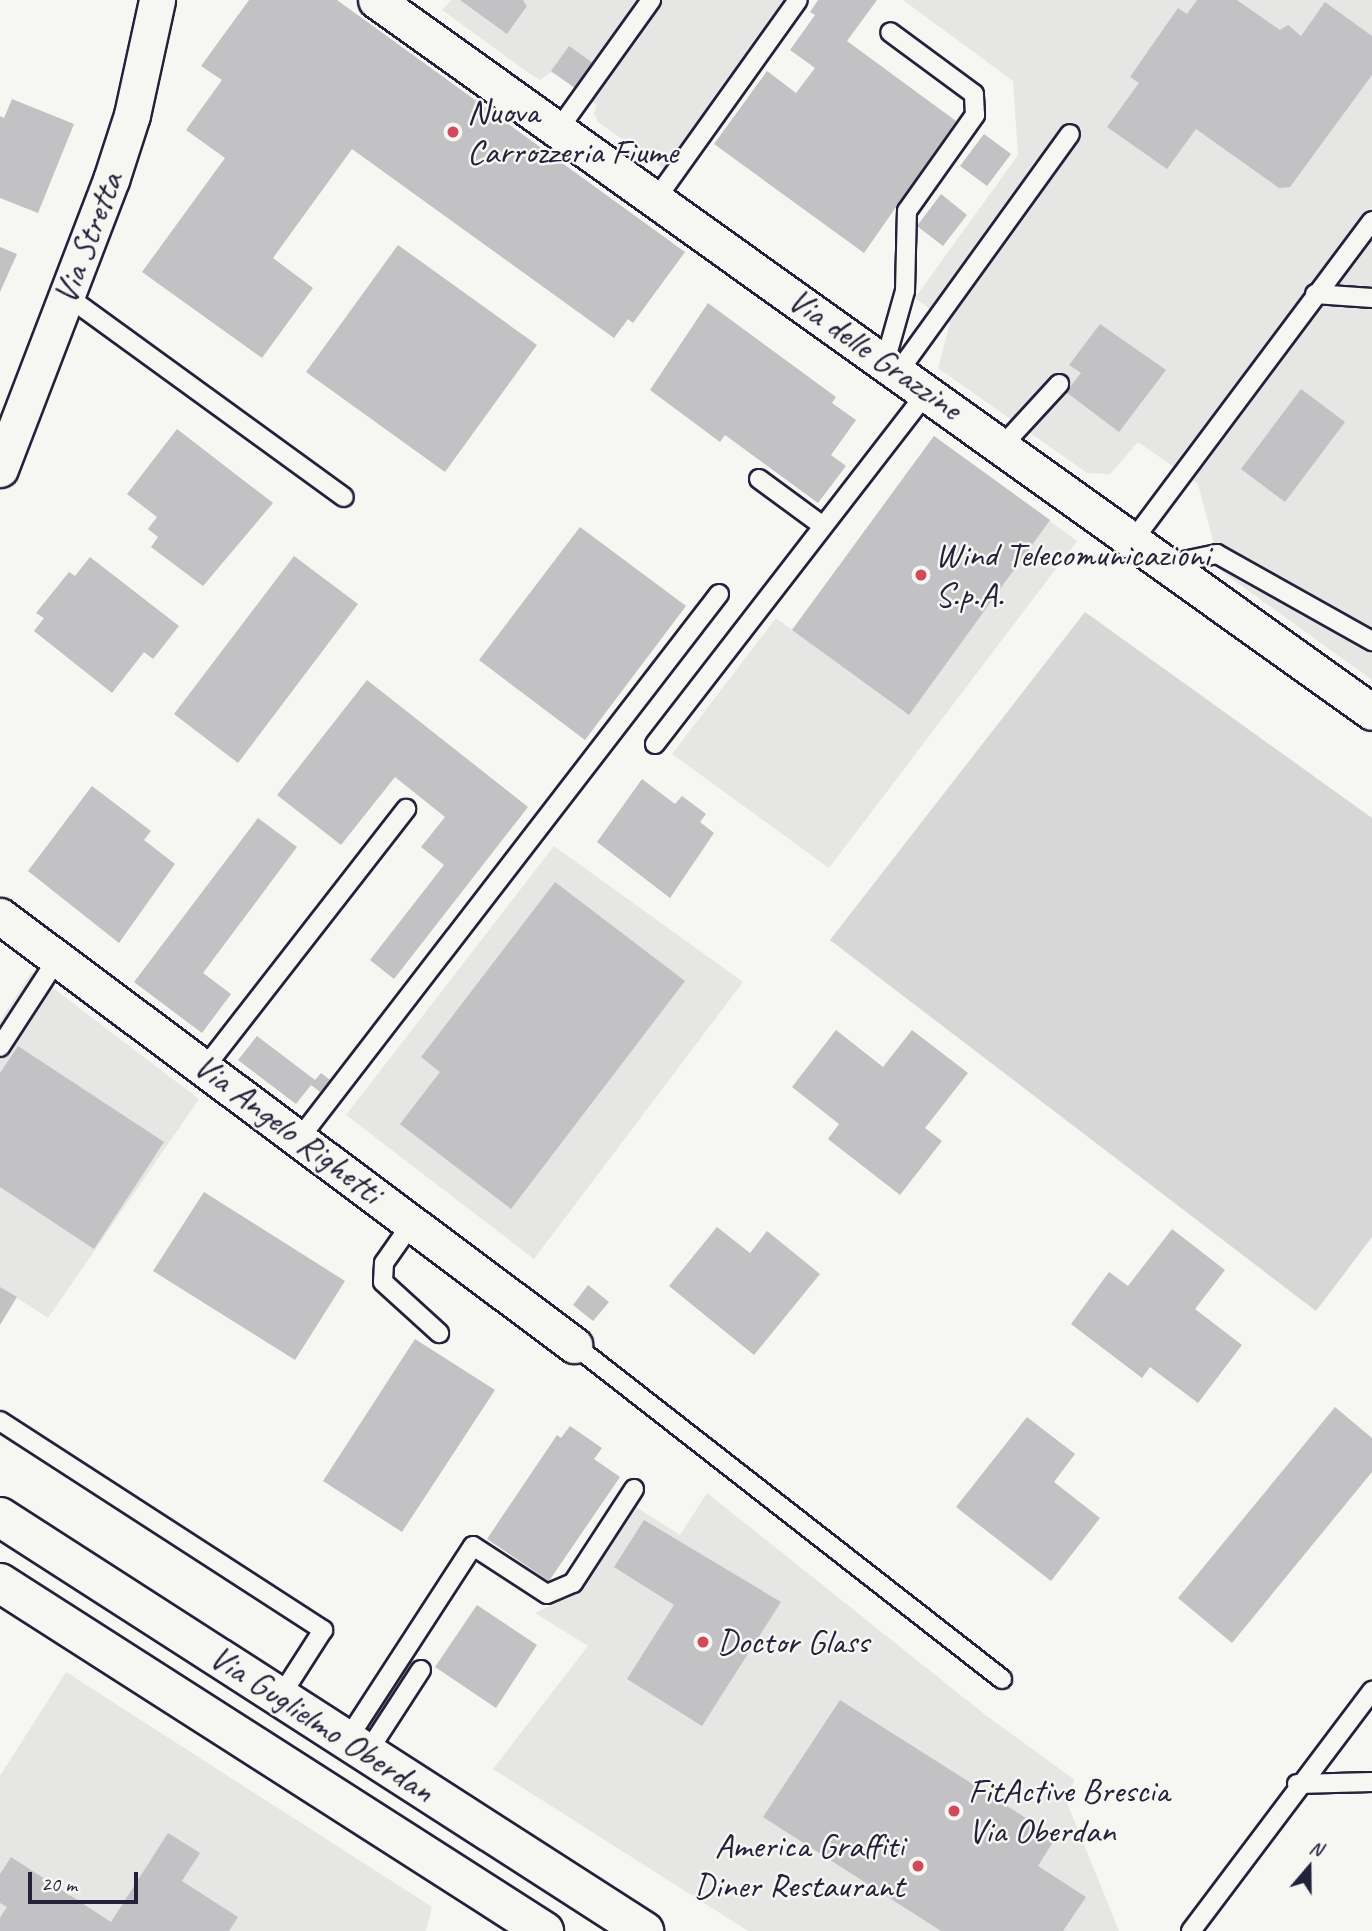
<!DOCTYPE html>
<html>
<head>
<meta charset="utf-8">
<style>
	body { margin:0 }
	#map { position:relative; width:1372px; height:1931px; overflow:hidden; background:#f6f6f2; font-family:Caveat,sans-serif }
	div>[style] { position:absolute }
	.built>* { inset:0; background:#e6e6e4 }
	.green>* { inset:0; background:#d7d7d7 }
	.building>* { inset:0; background:#c2c2c4 }
	.roads { filter:drop-shadow(2px 0 #22223b) drop-shadow(-2px 0 #22223b) drop-shadow(0 2px #22223b) drop-shadow(0 -2px #22223b) }
	.service>* { height:18px; margin:-9px; padding:0 9px; transform-origin:9px; border-radius:9px; background:#f6f6f2 }
	.minor>* { height:35px; margin:-17.5px; padding:0 17.5px; transform-origin:17.5px; border-radius:17.5px; background:#f6f6f2 }
	.secondary>* { height:38px; margin:-19px; padding:0 19px; transform-origin:19px; border-radius:19px; background:#f6f6f2 }
	.dots>* { width:19px; height:19px; translate:-50% -50%; box-sizing:border-box; border:4px solid #f6f6f2; border-radius:50% }
	span { translate:-50% -50%; white-space:nowrap; text-align:center; line-height:1.15; -webkit-text-stroke:5px #f6f6f2; paint-order:stroke }
	.poi-label { font-size:35px; color:#22223b }
	.left { translate:0 -50%; text-align:left }
	.right { translate:-100% -50%; text-align:right }
	.street-label { font-size:35px; color:#22223b }
	.north { position:absolute; left:1274px; top:1833px; width:70px; height:70px; -webkit-text-stroke:5px #f6f6f2; paint-order:stroke; rotate:20deg; font-size:19px; font-weight:700; line-height:28px; text-align:center; color:#22223b }
	.north::after { content:''; display:block; margin:auto; width:24px; height:32px; background:#22223b; clip-path:polygon(50% 0,100% 100%,50% 72%,0 100%) }
	.scale { position:absolute; left:28px; top:1872px; width:110px; height:32px; box-sizing:border-box; border:4px solid #22223b; border-top:0; padding-left:9px; font-size:21px; line-height:24px; white-space:nowrap; color:#22223b; -webkit-text-stroke:5px #f6f6f2; paint-order:stroke }
</style>
</head>
<body>
<div id="map">
	<div class="built">
		<i style="clip-path:polygon(451px 0,786px 0,664px 169px,598px 122px,594px 113px,597px 105px,575px 88px,551px 72px,540px 80px,530px 74px,442px 10px)"></i>
		<i style="clip-path:polygon(903px 0,1372px 0,1372px 680px,1221px 571px,1198px 484px,1138px 442px,1110px 474px,1087px 473px,938px 368px,950px 323px,915px 298px,1018px 155px,1013px 81px)"></i>
		<i style="clip-path:polygon(934px 436px,1077px 541px,829px 868px,672px 754px,776px 618px,792px 630px)"></i>
		<i style="clip-path:polygon(554px 846px,743px 982px,534px 1259px,346px 1115px)"></i>
		<i style="clip-path:polygon(32px 972px,199px 1099px,48px 1318px,0 1287px,0 1021px)"></i>
		<i style="clip-path:polygon(707px 1493px,988px 1717px,1075px 1780px,1065px 1798px,1119px 1931px,748px 1931px,493px 1769px,588px 1646px,535px 1613px,581px 1590px,636px 1507px,680px 1535px)"></i>
		<i style="clip-path:polygon(66px 1672px,432px 1907px,426px 1931px,0 1931px,0 1776px)"></i>
	</div>
	<div class="green">
		<i style="clip-path:polygon(1085px 612px,1372px 818px,1372px 1237px,1316px 1311px,830px 940px)"></i>
	</div>
	<div class="building">
		<i style="clip-path:polygon(249px 0,337px 0,685px 252px,633px 323px,628px 319px,614px 338px,352px 149px,273px 258px,313px 288px,262px 358px,142px 272px,225px 158px,186px 130px,222px 80px,201px 66px)"></i>
		<i style="clip-path:polygon(460px 0,523px 0,527px 6px,507px 34px)"></i>
		<i style="clip-path:polygon(818px 0,877px 0,847px 41px,956px 121px,864px 253px,714px 144px,767px 71px,796px 93px,815px 68px,790px 50px,815px 15px,810px 12px)"></i>
		<i style="clip-path:polygon(1197px 0,1237px 0,1280px 30px,1288px 25px,1301px 36px,1325px 2px,1372px 36px,1372px 75px,1290px 187px,1279px 188px,1196px 129px,1167px 169px,1107px 127px,1139px 83px,1130px 77px,1178px 8px,1187px 14px)"></i>
		<i style="clip-path:polygon(569px 46px,593px 63px,575px 88px,551px 71px)"></i>
		<i style="clip-path:polygon(12px 99px,74px 124px,38px 213px,0 198px,0 116px,4px 118px)"></i>
		<i style="clip-path:polygon(984px 134px,1011px 154px,987px 186px,960px 166px)"></i>
		<i style="clip-path:polygon(941px 194px,967px 215px,943px 246px,917px 226px)"></i>
		<i style="clip-path:polygon(398px 245px,537px 345px,445px 472px,306px 372px)"></i>
		<i style="clip-path:polygon(0 247px,17px 254px,0 292px)"></i>
		<i style="clip-path:polygon(708px 303px,836px 397px,832px 403px,856px 420px,831px 455px,846px 466px,818px 503px,725px 435px,720px 442px,650px 390px)"></i>
		<i style="clip-path:polygon(1100px 324px,1166px 370px,1119px 432px,1066px 392px,1081px 373px,1069px 365px)"></i>
		<i style="clip-path:polygon(1301px 389px,1345px 422px,1285px 502px,1241px 469px)"></i>
		<i style="clip-path:polygon(177px 429px,273px 503px,203px 586px,151px 547px,158px 537px,148px 529px,157px 517px,127px 494px)"></i>
		<i style="clip-path:polygon(934px 436px,1050px 520px,909px 715px,792px 630px)"></i>
		<i style="clip-path:polygon(580px 527px,686px 606px,585px 740px,479px 660px)"></i>
		<i style="clip-path:polygon(294px 556px,358px 604px,238px 763px,174px 714px)"></i>
		<i style="clip-path:polygon(90px 557px,179px 626px,153px 659px,144px 652px,112px 693px,34px 631px,44px 618px,36px 613px,69px 572px,75px 576px)"></i>
		<i style="clip-path:polygon(367px 680px,528px 807px,394px 979px,370px 960px,444px 865px,421px 847px,445px 817px,395px 777px,341px 845px,277px 795px)"></i>
		<i style="clip-path:polygon(642px 779px,675px 804px,682px 796px,706px 814px,700px 822px,714px 833px,670px 898px,597px 842px)"></i>
		<i style="clip-path:polygon(92px 786px,151px 831px,144px 840px,175px 864px,119px 943px,28px 871px)"></i>
		<i style="clip-path:polygon(258px 818px,297px 847px,203px 973px,231px 994px,202px 1033px,134px 982px)"></i>
		<i style="clip-path:polygon(555px 882px,685px 981px,511px 1209px,400px 1124px,440px 1072px,421px 1057px)"></i>
		<i style="clip-path:polygon(836px 1030px,883px 1067px,912px 1030px,968px 1073px,925px 1128px,942px 1141px,900px 1195px,828px 1139px,839px 1124px,792px 1087px)"></i>
		<i style="clip-path:polygon(257px 1036px,315px 1080px,321px 1073px,330px 1080px,320px 1092px,311px 1085px,296px 1104px,238px 1060px)"></i>
		<i style="clip-path:polygon(18px 1046px,164px 1142px,94px 1249px,0 1187px,0 1073px)"></i>
		<i style="clip-path:polygon(204px 1192px,345px 1281px,295px 1360px,153px 1271px)"></i>
		<i style="clip-path:polygon(717px 1227px,750px 1253px,767px 1231px,820px 1274px,754px 1355px,669px 1286px)"></i>
		<i style="clip-path:polygon(1172px 1229px,1225px 1270px,1195px 1309px,1242px 1345px,1198px 1403px,1150px 1367px,1142px 1378px,1071px 1324px,1109px 1272px,1128px 1286px)"></i>
		<i style="clip-path:polygon(588px 1285px,609px 1302px,593px 1321px,573px 1305px)"></i>
		<i style="clip-path:polygon(0 1287px,17px 1297px,0 1325px)"></i>
		<i style="clip-path:polygon(415px 1339px,495px 1390px,402px 1532px,323px 1481px)"></i>
		<i style="clip-path:polygon(1335px 1407px,1372px 1438px,1372px 1472px,1232px 1643px,1178px 1598px)"></i>
		<i style="clip-path:polygon(1027px 1417px,1075px 1454px,1054px 1482px,1100px 1518px,1051px 1581px,956px 1507px)"></i>
		<i style="clip-path:polygon(570px 1426px,602px 1448px,594px 1459px,620px 1477px,549px 1581px,487px 1539px,557px 1435px,561px 1438px)"></i>
		<i style="clip-path:polygon(644px 1520px,781px 1602px,702px 1726px,627px 1679px,674px 1605px,614px 1567px)"></i>
		<i style="clip-path:polygon(477px 1605px,537px 1645px,496px 1708px,435px 1667px)"></i>
		<i style="clip-path:polygon(840px 1700px,1056px 1837px,1038px 1866px,1086px 1897px,1063px 1931px,941px 1931px,763px 1817px)"></i>
		<i style="clip-path:polygon(168px 1833px,200px 1853px,182px 1881px,238px 1917px,229px 1931px,0 1931px,0 1918px,7px 1907px,0 1903px,0 1874px,11px 1857px,111px 1922px)"></i>
	</div>
	<div class="roads">
		<div class="service">
			<i style="left:558px;top:130px;width:160px;rotate:-54.4deg"></i>
			<i style="left:656px;top:199px;width:244px;rotate:-54.5deg"></i>
			<i style="left:1315px;top:294px;width:57px;rotate:4deg"></i>
			<i style="left:67px;top:296px;width:342px;rotate:36deg"></i>
			<i style="left:885px;top:362px;width:74px;rotate:-74.3deg"></i>
			<i style="left:905px;top:291px;width:80px;rotate:-88.6deg"></i>
			<i style="left:907px;top:211px;width:118px;rotate:-54.7deg"></i>
			<i style="left:975px;top:115px;width:21px;rotate:-93deg"></i>
			<i style="left:974px;top:94px;width:104px;rotate:-143.6deg"></i>
			<i style="left:899px;top:371px;width:292px;rotate:-54.2deg"></i>
			<i style="left:1003px;top:445px;width:83px;rotate:-47.4deg"></i>
			<i style="left:759px;top:479px;width:79px;rotate:36.3deg"></i>
			<i style="left:1134px;top:539px;width:397px;rotate:-53.2deg"></i>
			<i style="left:1169px;top:564px;width:49px;rotate:-11.8deg"></i>
			<i style="left:1217px;top:554px;width:178px;rotate:29.3deg"></i>
			<i style="left:655px;top:744px;width:445px;rotate:-52.3deg"></i>
			<i style="left:0;top:1047px;width:108px;rotate:-57deg"></i>
			<i style="left:206px;top:1066px;width:326px;rotate:-52.1deg"></i>
			<i style="left:299px;top:1139px;width:688px;rotate:-52.38deg"></i>
			<i style="left:412px;top:1223px;width:49px;rotate:125deg"></i>
			<i style="left:384px;top:1263px;width:19px;rotate:93deg"></i>
			<i style="left:383px;top:1282px;width:76px;rotate:42.3deg"></i>
			<i style="left:574px;top:1345px;width:543px;rotate:37.97deg"></i>
			<i style="left:0;top:1421px;width:385px;rotate:32.9deg"></i>
			<i style="left:323px;top:1630px;width:80px;rotate:122.7deg"></i>
			<i style="left:347px;top:1740px;width:231px;rotate:-57deg"></i>
			<i style="left:473px;top:1546px;width:88px;rotate:33deg"></i>
			<i style="left:547px;top:1594px;width:28px;rotate:-23deg"></i>
			<i style="left:573px;top:1583px;width:112px;rotate:-57deg"></i>
			<i style="left:367px;top:1753px;width:99px;rotate:-57deg"></i>
			<i style="left:1297px;top:1784px;width:75px;rotate:-1.5deg"></i>
			<i style="left:1191px;top:1931px;width:301px;rotate:-53deg"></i>
		</div>
		<div class="minor">
			<i style="left:376px;top:0;width:1224px;rotate:35.56deg"></i>
			<i style="left:0;top:469px;width:310px;rotate:-69deg"></i>
			<i style="left:111px;top:180px;width:68px;rotate:-72.1deg"></i>
			<i style="left:132px;top:115px;width:118px;rotate:-77.7deg"></i>
			<i style="left:0;top:916px;width:717px;rotate:36.77deg"></i>
		</div>
		<div class="secondary">
			<i style="left:0;top:1517px;width:766px;rotate:32.74deg"></i>
			<i style="left:0;top:1583px;width:646px;rotate:32.61deg"></i>
		</div>
	</div>
	<div class="dots">
		<i style="left:453px;top:132px;background:#d1495b"></i>
		<i style="left:921px;top:575px;background:#d1495b"></i>
		<i style="left:703px;top:1642px;background:#d1495b"></i>
		<i style="left:954px;top:1811px;background:#d1495b"></i>
		<i style="left:918px;top:1866px;background:#d1495b"></i>
	</div>
	<div class="poi-label">
		<span class="left" style="left:467px;top:132px">Nuova<br>Carrozzeria Fiume</span>
		<span class="left" style="left:935px;top:575px">Wind Telecomunicazioni<br>S.p.A.</span>
		<span class="left" style="left:717px;top:1642px">Doctor Glass</span>
		<span class="left" style="left:968px;top:1811px">FitActive Brescia<br>Via Oberdan</span>
		<span class="right" style="left:904px;top:1866px">America Graffiti<br>Diner Restaurant</span>
	</div>
	<div class="street-label">
		<span style="left:88px;top:238px;rotate:-69deg">Via Stretta</span>
		<span style="left:875px;top:354px;rotate:35deg">Via delle Grazzine</span>
		<span style="left:288px;top:1129px;rotate:37deg">Via Angelo Righetti</span>
		<span style="left:322px;top:1724px;rotate:33deg">Via Guglielmo Oberdan</span>
	</div>
	<div class="north">N</div>
	<div class="scale">20 m</div>
</div>
</body>
</html>
